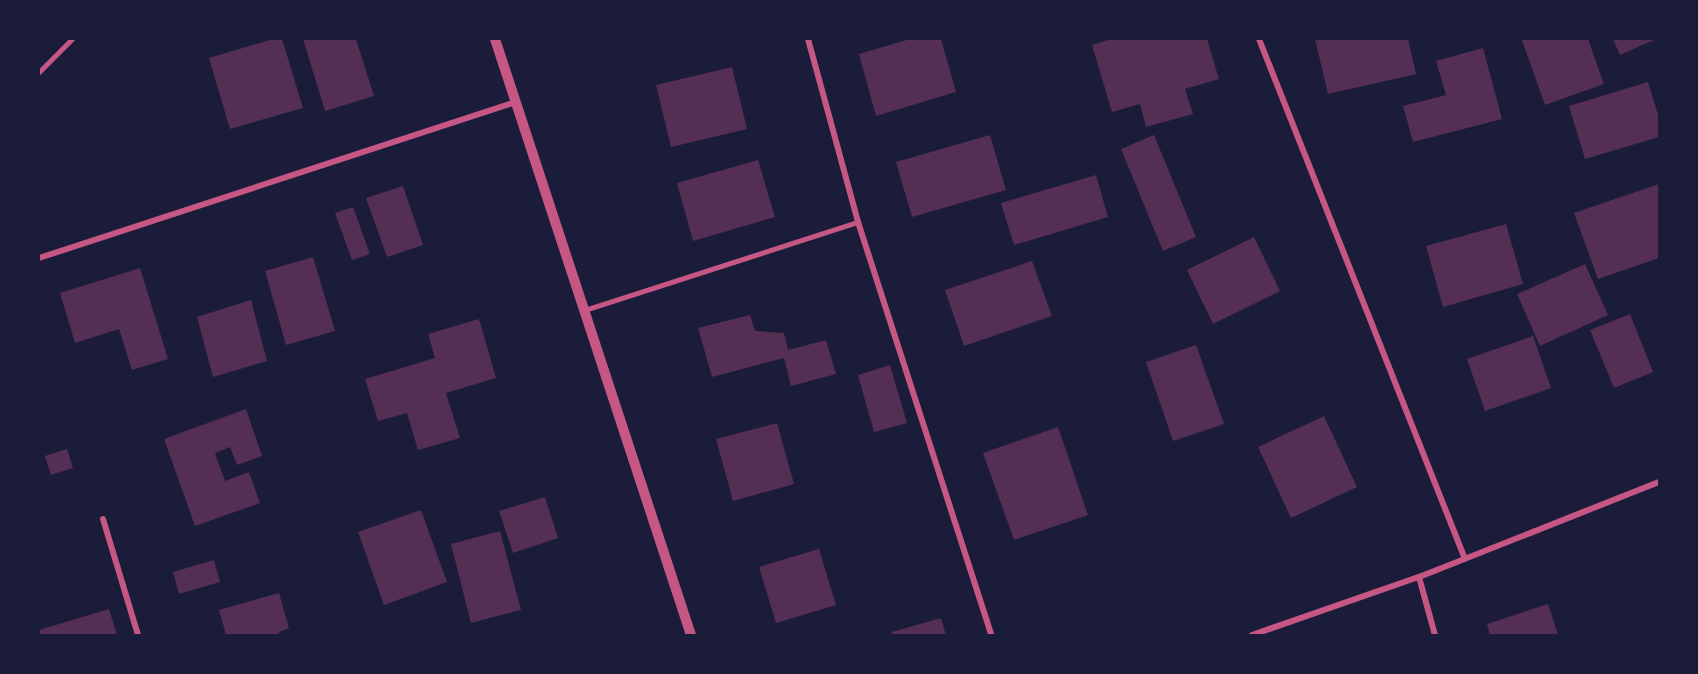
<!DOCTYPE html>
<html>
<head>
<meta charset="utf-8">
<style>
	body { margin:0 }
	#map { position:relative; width:1698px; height:674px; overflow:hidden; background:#1b1b3a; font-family:Inter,sans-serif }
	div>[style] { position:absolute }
	.building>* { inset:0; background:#542f53 }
	.service>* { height:4.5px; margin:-2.25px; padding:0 2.25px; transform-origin:2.25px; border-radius:2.25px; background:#c65784 }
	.minor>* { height:6px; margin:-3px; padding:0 3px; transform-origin:3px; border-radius:3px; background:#c65784 }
	.tertiary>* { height:10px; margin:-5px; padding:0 5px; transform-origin:5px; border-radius:5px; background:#c65784 }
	span { translate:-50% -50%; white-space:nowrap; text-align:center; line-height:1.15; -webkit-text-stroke:4.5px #1b1b3a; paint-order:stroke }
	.frame { position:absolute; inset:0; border:40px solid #1b1b3a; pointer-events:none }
</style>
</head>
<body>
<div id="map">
	<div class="building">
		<i style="clip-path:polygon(273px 39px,282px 39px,303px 108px,230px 129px,209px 58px)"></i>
		<i style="clip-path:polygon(303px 39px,356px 39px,374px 96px,325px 111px)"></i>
		<i style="clip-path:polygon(910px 39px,941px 39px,956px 92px,876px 116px,859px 54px)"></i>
		<i style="clip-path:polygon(1111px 39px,1207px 39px,1219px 79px,1185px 89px,1193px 114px,1146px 127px,1140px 104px,1112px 112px,1092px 45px)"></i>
		<i style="clip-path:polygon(1315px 39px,1408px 39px,1416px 74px,1328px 94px)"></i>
		<i style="clip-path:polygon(1588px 39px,1604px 84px,1545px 105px,1522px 40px)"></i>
		<i style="clip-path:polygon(1613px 39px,1656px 39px,1620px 55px)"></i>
		<i style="clip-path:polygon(1483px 48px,1502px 119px,1413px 142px,1403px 106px,1446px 95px,1436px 61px)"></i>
		<i style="clip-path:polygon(732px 67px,747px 129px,671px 147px,656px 85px)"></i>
		<i style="clip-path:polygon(1648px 82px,1659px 118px,1659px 137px,1585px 159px,1569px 106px)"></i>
		<i style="clip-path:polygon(990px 135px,1006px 190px,912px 217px,896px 162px)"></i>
		<i style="clip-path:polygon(1154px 135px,1196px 237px,1163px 251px,1121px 149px)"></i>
		<i style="clip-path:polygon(758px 160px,775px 217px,693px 241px,677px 183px)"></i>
		<i style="clip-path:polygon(1096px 175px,1108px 217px,1014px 245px,1001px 203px)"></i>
		<i style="clip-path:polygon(1659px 184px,1659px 258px,1598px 279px,1574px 213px)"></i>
		<i style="clip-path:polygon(403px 186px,423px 245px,387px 257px,366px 198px)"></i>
		<i style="clip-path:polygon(353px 207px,370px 254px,352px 260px,335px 213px)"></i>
		<i style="clip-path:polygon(1506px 224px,1523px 284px,1443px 307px,1426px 246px)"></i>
		<i style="clip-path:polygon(1254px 237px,1280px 291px,1213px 324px,1187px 270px)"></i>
		<i style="clip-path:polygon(313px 257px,335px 331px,286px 345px,265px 271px)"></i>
		<i style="clip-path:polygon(1032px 261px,1052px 316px,964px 346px,945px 290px)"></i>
		<i style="clip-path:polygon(1585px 264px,1608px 315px,1540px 346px,1517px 294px)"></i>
		<i style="clip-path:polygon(140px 268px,168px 359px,132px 370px,119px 329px,75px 343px,60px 293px)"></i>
		<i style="clip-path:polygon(251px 300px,267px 361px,213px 377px,197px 317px)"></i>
		<i style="clip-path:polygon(1630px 314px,1653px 372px,1614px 388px,1590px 330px)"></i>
		<i style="clip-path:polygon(750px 315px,755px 331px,784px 333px,788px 350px,826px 340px,836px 374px,791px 386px,784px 358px,712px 377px,698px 328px)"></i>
		<i style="clip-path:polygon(479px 319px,496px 378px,446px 393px,460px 438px,418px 450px,407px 413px,378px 421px,365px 379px,435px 358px,428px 334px)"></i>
		<i style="clip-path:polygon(1533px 336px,1551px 388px,1485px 411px,1467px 359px)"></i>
		<i style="clip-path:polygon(1196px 345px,1224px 424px,1173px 441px,1146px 362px)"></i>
		<i style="clip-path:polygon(890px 365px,907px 423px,874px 432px,858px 375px)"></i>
		<i style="clip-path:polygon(246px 409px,262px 456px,237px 465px,230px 447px,215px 453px,225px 481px,249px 472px,260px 503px,195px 526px,164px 439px)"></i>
		<i style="clip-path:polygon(1324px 416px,1357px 487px,1291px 518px,1258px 447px)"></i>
		<i style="clip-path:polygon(777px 423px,794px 484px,733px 501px,716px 439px)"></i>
		<i style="clip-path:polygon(1058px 427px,1088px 515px,1014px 540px,983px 453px)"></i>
		<i style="clip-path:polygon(67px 449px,73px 468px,51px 475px,45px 456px)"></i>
		<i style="clip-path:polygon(545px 497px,558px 538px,513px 553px,499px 511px)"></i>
		<i style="clip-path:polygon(421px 510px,447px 582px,384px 605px,358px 532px)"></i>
		<i style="clip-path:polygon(500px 531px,521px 610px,471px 623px,451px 544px)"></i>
		<i style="clip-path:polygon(819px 549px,836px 605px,776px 623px,759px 567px)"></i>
		<i style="clip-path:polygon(214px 560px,220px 582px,179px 594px,173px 572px)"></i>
		<i style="clip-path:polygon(279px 593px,289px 628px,279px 632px,280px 635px,226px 635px,219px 610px)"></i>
		<i style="clip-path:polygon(1548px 604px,1558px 635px,1490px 635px,1487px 624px)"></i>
		<i style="clip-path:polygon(109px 609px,117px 635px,39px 635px,39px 630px)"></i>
		<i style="clip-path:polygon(941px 618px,946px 635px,893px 635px,892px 632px)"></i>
	</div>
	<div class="service">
		<i style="left:39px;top:72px;width:47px;rotate:-45deg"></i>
		<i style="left:585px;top:310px;width:287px;rotate:-17.9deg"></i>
	</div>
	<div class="minor">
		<i style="left:808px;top:39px;width:190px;rotate:74.7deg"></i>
		<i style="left:858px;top:222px;width:434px;rotate:72.1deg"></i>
		<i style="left:1259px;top:39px;width:559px;rotate:68.39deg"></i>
		<i style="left:39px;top:258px;width:502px;rotate:-18.11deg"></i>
		<i style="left:103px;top:519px;width:121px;rotate:73.2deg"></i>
		<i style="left:1419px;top:577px;width:60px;rotate:74.6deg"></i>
		<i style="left:1252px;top:635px;width:177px;rotate:-19.2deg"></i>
		<i style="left:1419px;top:577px;width:258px;rotate:-21.6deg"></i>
	</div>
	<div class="tertiary">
		<i style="left:495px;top:39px;width:627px;rotate:71.8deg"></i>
	</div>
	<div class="frame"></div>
</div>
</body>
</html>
